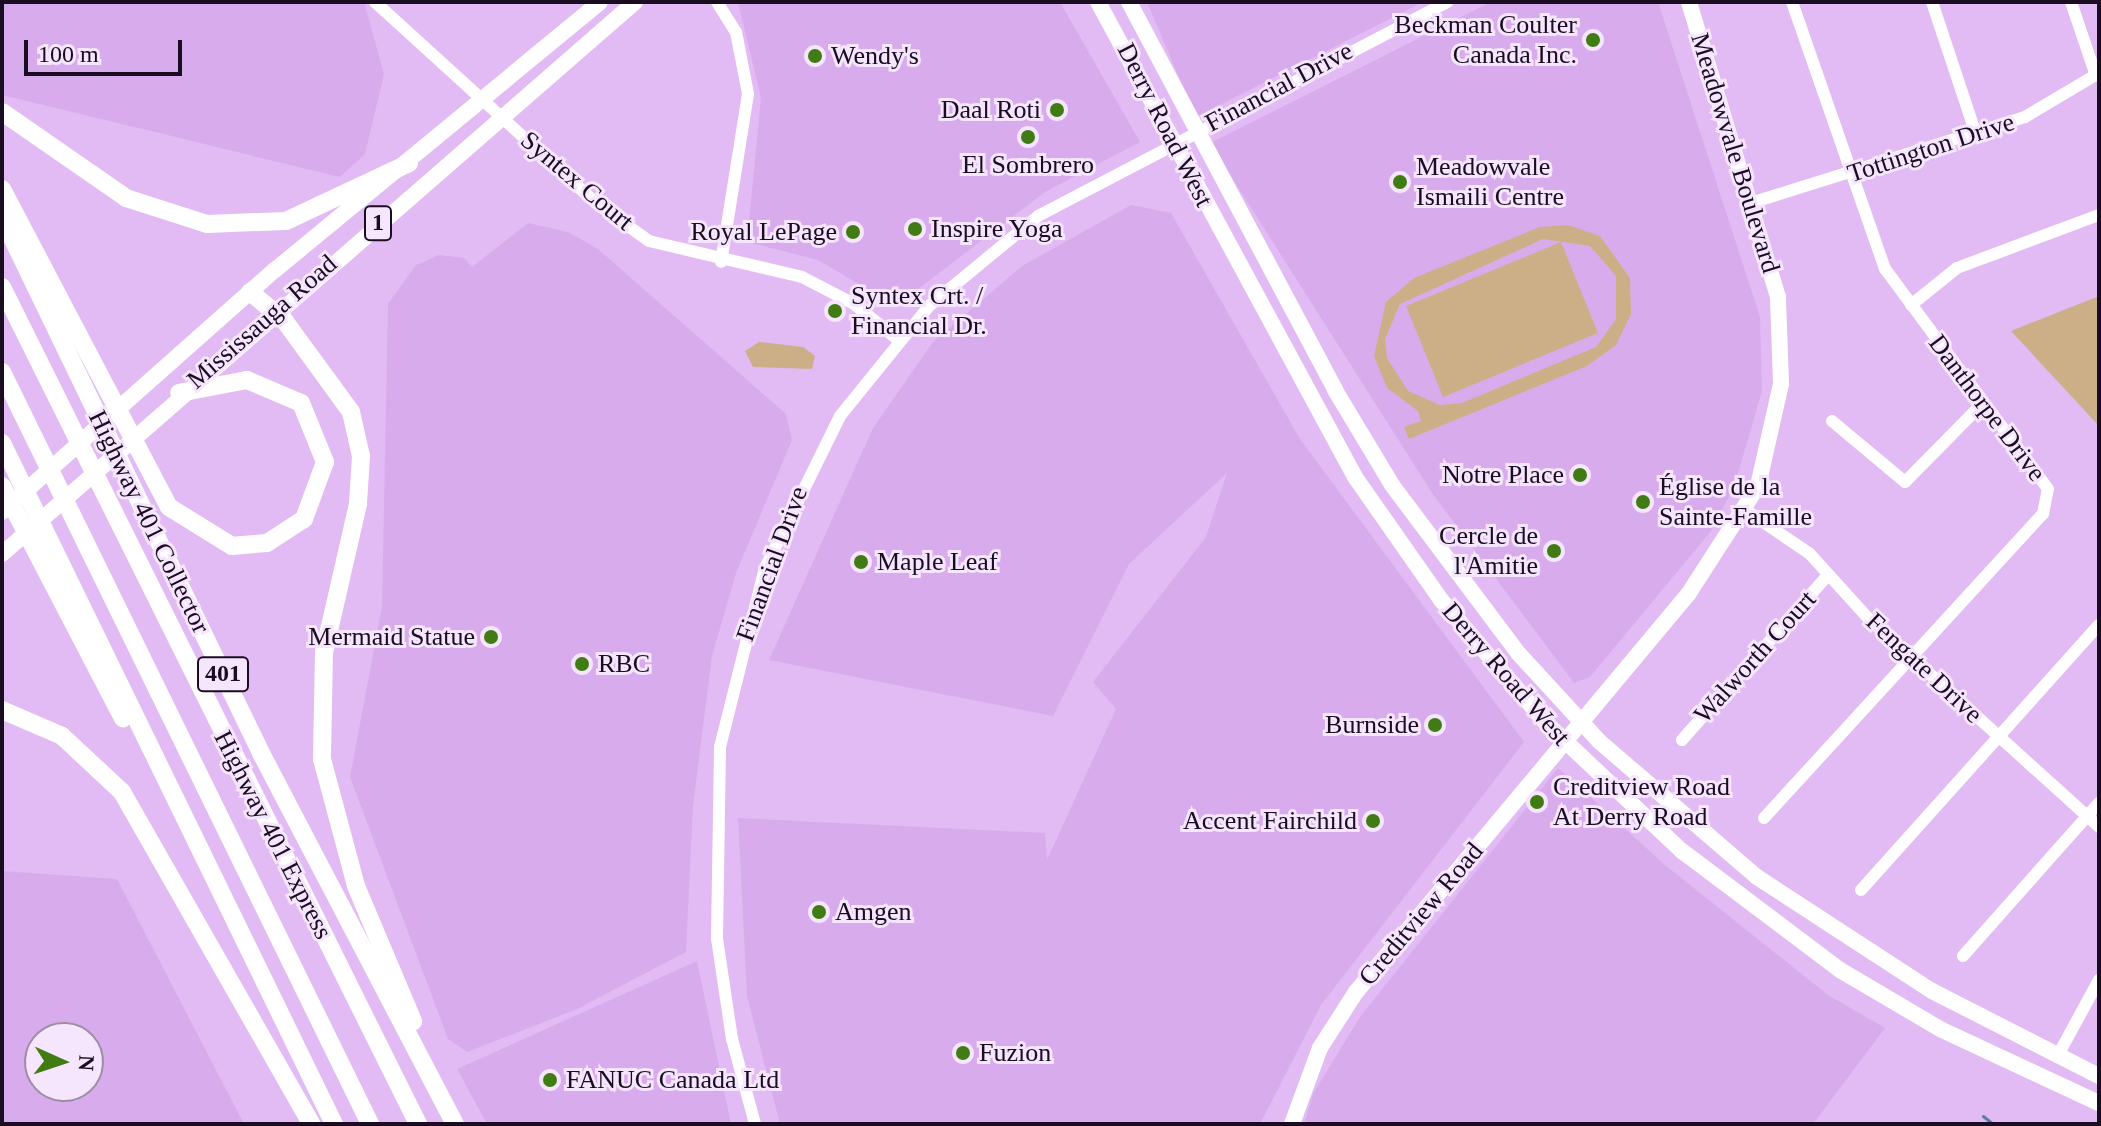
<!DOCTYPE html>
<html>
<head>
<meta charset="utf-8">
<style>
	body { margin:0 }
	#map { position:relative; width:2101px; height:1126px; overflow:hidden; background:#e2baf4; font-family:Georgia,serif }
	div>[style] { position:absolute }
	.built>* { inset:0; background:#d8acec }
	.green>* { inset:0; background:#ccaf87 }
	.stream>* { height:3px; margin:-1.5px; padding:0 1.5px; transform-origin:1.5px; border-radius:1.5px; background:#587ca9 }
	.minor>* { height:12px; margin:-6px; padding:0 6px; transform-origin:6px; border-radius:6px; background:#fff }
	.major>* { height:16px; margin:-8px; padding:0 8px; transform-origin:8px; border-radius:8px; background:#fff }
	.highway>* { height:18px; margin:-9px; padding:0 9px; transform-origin:9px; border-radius:9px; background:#fff }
	.dots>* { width:22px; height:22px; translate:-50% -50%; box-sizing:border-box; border:4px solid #f5e5fd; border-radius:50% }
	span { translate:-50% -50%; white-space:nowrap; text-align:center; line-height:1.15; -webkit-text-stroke:6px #f5e5fd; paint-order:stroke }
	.shield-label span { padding:2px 6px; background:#f5e5fd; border:2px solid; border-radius:6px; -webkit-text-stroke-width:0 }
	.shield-label { font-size:24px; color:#1a0c21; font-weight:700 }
	.poi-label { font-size:26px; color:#1a0c21 }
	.right { translate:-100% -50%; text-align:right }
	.left { translate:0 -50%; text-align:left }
	.street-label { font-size:26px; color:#1a0c21 }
	.frame { position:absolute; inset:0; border:4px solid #1a0c21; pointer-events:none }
	.north { position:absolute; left:24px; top:1022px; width:80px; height:80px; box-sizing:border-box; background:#f5e5fd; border:2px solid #9d8ea5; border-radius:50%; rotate:93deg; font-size:22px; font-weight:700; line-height:32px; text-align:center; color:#1a0c21 }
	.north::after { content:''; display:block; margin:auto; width:28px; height:36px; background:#417b13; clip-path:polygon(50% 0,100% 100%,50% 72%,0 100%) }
	.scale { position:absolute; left:24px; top:40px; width:158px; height:36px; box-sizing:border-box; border:4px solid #1a0c21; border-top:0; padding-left:10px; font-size:24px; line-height:28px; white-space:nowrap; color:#1a0c21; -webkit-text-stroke:6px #f5e5fd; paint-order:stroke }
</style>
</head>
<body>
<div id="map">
	<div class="built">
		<i style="clip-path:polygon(2px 2px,364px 2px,384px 74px,365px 154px,340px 177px,2px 95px)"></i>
		<i style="clip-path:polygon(738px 2px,1060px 2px,1140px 142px,1045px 192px,896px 306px,818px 260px,747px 242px,761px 98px)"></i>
		<i style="clip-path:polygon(1147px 2px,1423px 2px,1196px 117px)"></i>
		<i style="clip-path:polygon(1491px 2px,1658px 2px,1760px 317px,1762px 391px,1734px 487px,1711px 531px,1590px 677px,1574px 683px,1432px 493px,1210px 143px)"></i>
		<i style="clip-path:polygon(1131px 205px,1171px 213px,1300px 439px,1524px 742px,1321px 1005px,1260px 1124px,780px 1124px,747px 996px,738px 818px,1045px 833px,1047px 860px,1116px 709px,1093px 682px,1206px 537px,1227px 473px,1129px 564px,1053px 716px,769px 660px,873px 428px,933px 342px,1022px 266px)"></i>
		<i style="clip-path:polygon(528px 223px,568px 232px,598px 249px,786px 414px,792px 440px,736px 573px,712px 656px,693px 806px,686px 952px,577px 1009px,467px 1052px,448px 1039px,350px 777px,382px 607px,388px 304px,416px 265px,439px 255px,464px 258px,472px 267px)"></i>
		<i style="clip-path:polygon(1558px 768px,1665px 865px,1828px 995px,1885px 1028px,1813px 1124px,1304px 1124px,1314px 1092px,1360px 1017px)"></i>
		<i style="clip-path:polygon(evenodd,2px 871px,117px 879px,244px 1124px,2px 1124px,2px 871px,40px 1038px,88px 1038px,88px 1086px,40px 1086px,40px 1038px)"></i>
		<i style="clip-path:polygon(697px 961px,731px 1124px,487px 1124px,457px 1069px)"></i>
	</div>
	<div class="green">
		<i style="clip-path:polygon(evenodd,1568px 225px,1600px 236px,1630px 278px,1631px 314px,1616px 345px,1587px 366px,1409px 439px,1404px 427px,1421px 421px,1418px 411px,1387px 388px,1374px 356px,1386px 302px,1414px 278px,1540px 227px,1568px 225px,1543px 239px,1590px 246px,1616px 276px,1616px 319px,1596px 347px,1462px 403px,1440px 405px,1408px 391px,1387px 358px,1385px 339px,1400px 304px,1543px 239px)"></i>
		<i style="clip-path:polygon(1561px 242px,1598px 333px,1443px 397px,1406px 306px)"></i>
		<i style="clip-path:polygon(2099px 296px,2099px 426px,2011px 331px)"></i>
		<i style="clip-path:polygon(759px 342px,803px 347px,815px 356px,812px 369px,753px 367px,745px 351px)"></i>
	</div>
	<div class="stream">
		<i style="left:1983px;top:1116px;width:13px;rotate:39deg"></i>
	</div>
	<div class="minor">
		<i style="left:375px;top:2px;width:299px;rotate:42.3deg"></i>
		<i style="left:596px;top:203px;width:65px;rotate:35.6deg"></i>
		<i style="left:649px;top:241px;width:157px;rotate:13.2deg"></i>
		<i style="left:802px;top:277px;width:59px;rotate:27.4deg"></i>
		<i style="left:854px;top:304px;width:55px;rotate:39.1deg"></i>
		<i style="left:717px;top:2px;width:36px;rotate:58deg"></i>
		<i style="left:736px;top:32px;width:63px;rotate:79deg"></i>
		<i style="left:748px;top:94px;width:170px;rotate:99.1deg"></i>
		<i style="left:1932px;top:2px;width:139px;rotate:71.6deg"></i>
		<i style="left:2071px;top:2px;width:78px;rotate:71.3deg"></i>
		<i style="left:1754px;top:202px;width:284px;rotate:-17.4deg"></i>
		<i style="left:2025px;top:117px;width:86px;rotate:-30.7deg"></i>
		<i style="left:1911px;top:305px;width:59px;rotate:-38.8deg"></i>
		<i style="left:1957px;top:268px;width:152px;rotate:-20.5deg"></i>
		<i style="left:1832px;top:421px;width:95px;rotate:39.9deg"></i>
		<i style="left:1905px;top:482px;width:110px;rotate:-45.4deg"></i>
		<i style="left:1747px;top:511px;width:76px;rotate:34.3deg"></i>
		<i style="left:1810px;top:554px;width:88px;rotate:47.8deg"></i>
		<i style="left:1869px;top:619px;width:310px;rotate:42.1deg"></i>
		<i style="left:1682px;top:740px;width:220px;rotate:-48.5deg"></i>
		<i style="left:1764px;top:818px;width:413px;rotate:-47.5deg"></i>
		<i style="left:2043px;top:514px;width:25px;rotate:-79deg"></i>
		<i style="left:2048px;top:489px;width:274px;rotate:-126.5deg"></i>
		<i style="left:1885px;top:269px;width:283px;rotate:-109.2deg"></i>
		<i style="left:1861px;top:890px;width:356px;rotate:-48.1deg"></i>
		<i style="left:1963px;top:956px;width:205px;rotate:-48.4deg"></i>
		<i style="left:2057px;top:1057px;width:88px;rotate:-61.4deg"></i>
		<i style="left:755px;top:1124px;width:88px;rotate:-105.1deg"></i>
		<i style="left:732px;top:1039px;width:101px;rotate:-98.5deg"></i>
		<i style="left:717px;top:939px;width:192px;rotate:-89.1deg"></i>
		<i style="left:720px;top:747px;width:185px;rotate:-75.9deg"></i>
		<i style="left:765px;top:568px;width:169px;rotate:-63.7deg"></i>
		<i style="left:840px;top:416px;width:141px;rotate:-51deg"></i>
		<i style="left:929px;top:306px;width:141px;rotate:-39.5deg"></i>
		<i style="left:1038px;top:216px;width:462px;rotate:-27.6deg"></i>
	</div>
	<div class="major">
		<i style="left:1098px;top:2px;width:540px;rotate:61.58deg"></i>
		<i style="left:1355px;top:477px;width:150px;rotate:55deg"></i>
		<i style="left:1441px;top:600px;width:162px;rotate:49.5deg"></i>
		<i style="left:1546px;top:723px;width:187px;rotate:43.3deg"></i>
		<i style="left:1682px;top:851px;width:198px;rotate:37deg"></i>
		<i style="left:1840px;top:970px;width:116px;rotate:30.5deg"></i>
		<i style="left:1940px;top:1029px;width:175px;rotate:25deg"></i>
		<i style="left:1129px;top:2px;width:439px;rotate:62deg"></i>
		<i style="left:1335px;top:390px;width:111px;rotate:59deg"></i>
		<i style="left:1392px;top:485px;width:211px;rotate:53.1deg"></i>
		<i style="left:1519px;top:654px;width:120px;rotate:47.4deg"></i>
		<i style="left:1600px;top:742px;width:207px;rotate:40.7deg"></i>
		<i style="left:1757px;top:877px;width:209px;rotate:33.1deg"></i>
		<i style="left:1932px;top:991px;width:187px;rotate:27deg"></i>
		<i style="left:2px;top:512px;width:365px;rotate:-41.6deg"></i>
		<i style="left:275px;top:270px;width:421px;rotate:-39.5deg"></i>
		<i style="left:2px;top:554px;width:840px;rotate:-41.09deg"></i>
		<i style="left:1292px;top:1124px;width:81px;rotate:-69.8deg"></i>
		<i style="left:1320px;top:1048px;width:67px;rotate:-57.3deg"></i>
		<i style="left:1356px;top:992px;width:520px;rotate:-50.15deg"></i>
		<i style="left:1689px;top:593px;width:127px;rotate:-57.2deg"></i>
		<i style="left:1758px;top:486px;width:105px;rotate:-77.3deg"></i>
		<i style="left:1781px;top:384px;width:87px;rotate:-92deg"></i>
		<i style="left:1778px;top:297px;width:308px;rotate:-106.8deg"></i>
	</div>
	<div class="highway">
		<i style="left:2px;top:112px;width:151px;rotate:34.7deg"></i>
		<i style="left:126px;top:198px;width:85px;rotate:17.8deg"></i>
		<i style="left:207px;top:224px;width:79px;rotate:-2.2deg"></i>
		<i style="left:286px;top:221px;width:136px;rotate:-25.2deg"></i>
		<i style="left:2px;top:189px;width:359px;rotate:62.3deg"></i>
		<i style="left:169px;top:507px;width:74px;rotate:31.8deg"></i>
		<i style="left:232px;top:546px;width:35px;rotate:-5deg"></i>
		<i style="left:267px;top:543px;width:44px;rotate:-33deg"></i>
		<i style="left:304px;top:519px;width:61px;rotate:-69.8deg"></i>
		<i style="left:325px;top:462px;width:64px;rotate:-112.1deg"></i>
		<i style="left:301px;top:403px;width:59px;rotate:-156.9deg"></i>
		<i style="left:247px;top:380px;width:69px;rotate:169.2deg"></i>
		<i style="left:2px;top:217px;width:598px;rotate:64.21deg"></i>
		<i style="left:262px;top:755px;width:416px;rotate:62.4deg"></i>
		<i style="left:2px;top:287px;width:935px;rotate:63.57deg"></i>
		<i style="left:250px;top:292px;width:44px;rotate:39.5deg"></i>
		<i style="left:284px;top:320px;width:114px;rotate:53.9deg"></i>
		<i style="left:351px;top:412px;width:45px;rotate:77.2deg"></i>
		<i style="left:361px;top:456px;width:48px;rotate:93.6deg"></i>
		<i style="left:358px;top:504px;width:152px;rotate:102.9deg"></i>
		<i style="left:324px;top:652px;width:107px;rotate:91.1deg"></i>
		<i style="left:322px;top:759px;width:131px;rotate:75deg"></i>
		<i style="left:356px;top:886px;width:147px;rotate:67.1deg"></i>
		<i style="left:2px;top:372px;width:837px;rotate:63.92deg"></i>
		<i style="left:2px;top:443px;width:758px;rotate:64.01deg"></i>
		<i style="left:2px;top:486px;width:262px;rotate:62.5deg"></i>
		<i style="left:2px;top:710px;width:65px;rotate:23.4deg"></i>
		<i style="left:62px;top:736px;width:82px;rotate:43deg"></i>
		<i style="left:122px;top:792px;width:382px;rotate:60.3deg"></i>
	</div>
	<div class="dots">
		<i style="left:1593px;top:40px;background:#417b13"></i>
		<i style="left:815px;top:56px;background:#417b13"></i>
		<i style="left:1057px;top:110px;background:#417b13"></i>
		<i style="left:1028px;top:137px;background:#417b13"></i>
		<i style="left:1400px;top:182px;background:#417b13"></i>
		<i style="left:915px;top:229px;background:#417b13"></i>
		<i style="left:853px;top:232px;background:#417b13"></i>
		<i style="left:835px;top:311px;background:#417b13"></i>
		<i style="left:1580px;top:475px;background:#417b13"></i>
		<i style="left:1643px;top:502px;background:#417b13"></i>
		<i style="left:1554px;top:551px;background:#417b13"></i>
		<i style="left:861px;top:562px;background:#417b13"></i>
		<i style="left:491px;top:637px;background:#417b13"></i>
		<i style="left:582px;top:664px;background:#417b13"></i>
		<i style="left:1435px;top:725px;background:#417b13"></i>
		<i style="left:1537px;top:802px;background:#417b13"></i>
		<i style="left:1373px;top:821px;background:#417b13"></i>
		<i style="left:819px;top:912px;background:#417b13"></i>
		<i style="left:963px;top:1053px;background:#417b13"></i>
		<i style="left:550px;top:1080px;background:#417b13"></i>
	</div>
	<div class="shield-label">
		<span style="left:378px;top:223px">1</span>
		<span style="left:223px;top:674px">401</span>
	</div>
	<div class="poi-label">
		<span class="right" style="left:1577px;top:40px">Beckman Coulter<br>Canada Inc.</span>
		<span class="left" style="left:831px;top:56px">Wendy's</span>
		<span class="right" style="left:1041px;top:110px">Daal Roti</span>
		<span style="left:1028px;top:165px">El Sombrero</span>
		<span class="left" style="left:1416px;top:182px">Meadowvale<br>Ismaili Centre</span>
		<span class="left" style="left:931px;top:229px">Inspire Yoga</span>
		<span class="right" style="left:837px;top:232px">Royal LePage</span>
		<span class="left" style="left:851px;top:311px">Syntex Crt. /<br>Financial Dr.</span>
		<span class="right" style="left:1564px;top:475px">Notre Place</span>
		<span class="left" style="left:1659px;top:502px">Église de la<br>Sainte-Famille</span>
		<span class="right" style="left:1538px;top:551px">Cercle de<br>l'Amitie</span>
		<span class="left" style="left:877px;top:562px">Maple Leaf</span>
		<span class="right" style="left:475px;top:637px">Mermaid Statue</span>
		<span class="left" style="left:598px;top:664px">RBC</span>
		<span class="right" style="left:1419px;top:725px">Burnside</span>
		<span class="left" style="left:1553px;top:802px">Creditview Road<br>At Derry Road</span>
		<span class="right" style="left:1357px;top:821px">Accent Fairchild</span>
		<span class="left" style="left:835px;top:912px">Amgen</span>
		<span class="left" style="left:979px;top:1053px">Fuzion</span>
		<span class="left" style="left:566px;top:1080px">FANUC Canada Ltd</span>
	</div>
	<div class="street-label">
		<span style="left:1279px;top:87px;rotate:-28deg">Financial Drive</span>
		<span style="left:1165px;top:125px;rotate:63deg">Derry Road West</span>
		<span style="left:1931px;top:148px;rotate:-18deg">Tottington Drive</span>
		<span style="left:1735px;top:153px;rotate:73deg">Meadowvale Boulevard</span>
		<span style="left:577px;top:181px;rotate:40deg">Syntex Court</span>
		<span style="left:262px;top:322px;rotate:-41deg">Mississauga Road</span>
		<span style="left:1987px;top:408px;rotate:53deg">Danthorpe Drive</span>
		<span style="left:149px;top:522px;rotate:64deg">Highway 401 Collector</span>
		<span style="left:772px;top:564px;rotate:-70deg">Financial Drive</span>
		<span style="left:1755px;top:657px;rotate:-48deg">Walworth Court</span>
		<span style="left:1924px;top:668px;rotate:43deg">Fengate Drive</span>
		<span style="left:1506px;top:674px;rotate:49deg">Derry Road West</span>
		<span style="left:273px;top:835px;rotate:63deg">Highway 401 Express</span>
		<span style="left:1421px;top:914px;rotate:-50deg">Creditview Road</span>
	</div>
	<div class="frame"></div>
	<div class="north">N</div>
	<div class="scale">100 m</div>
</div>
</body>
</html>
